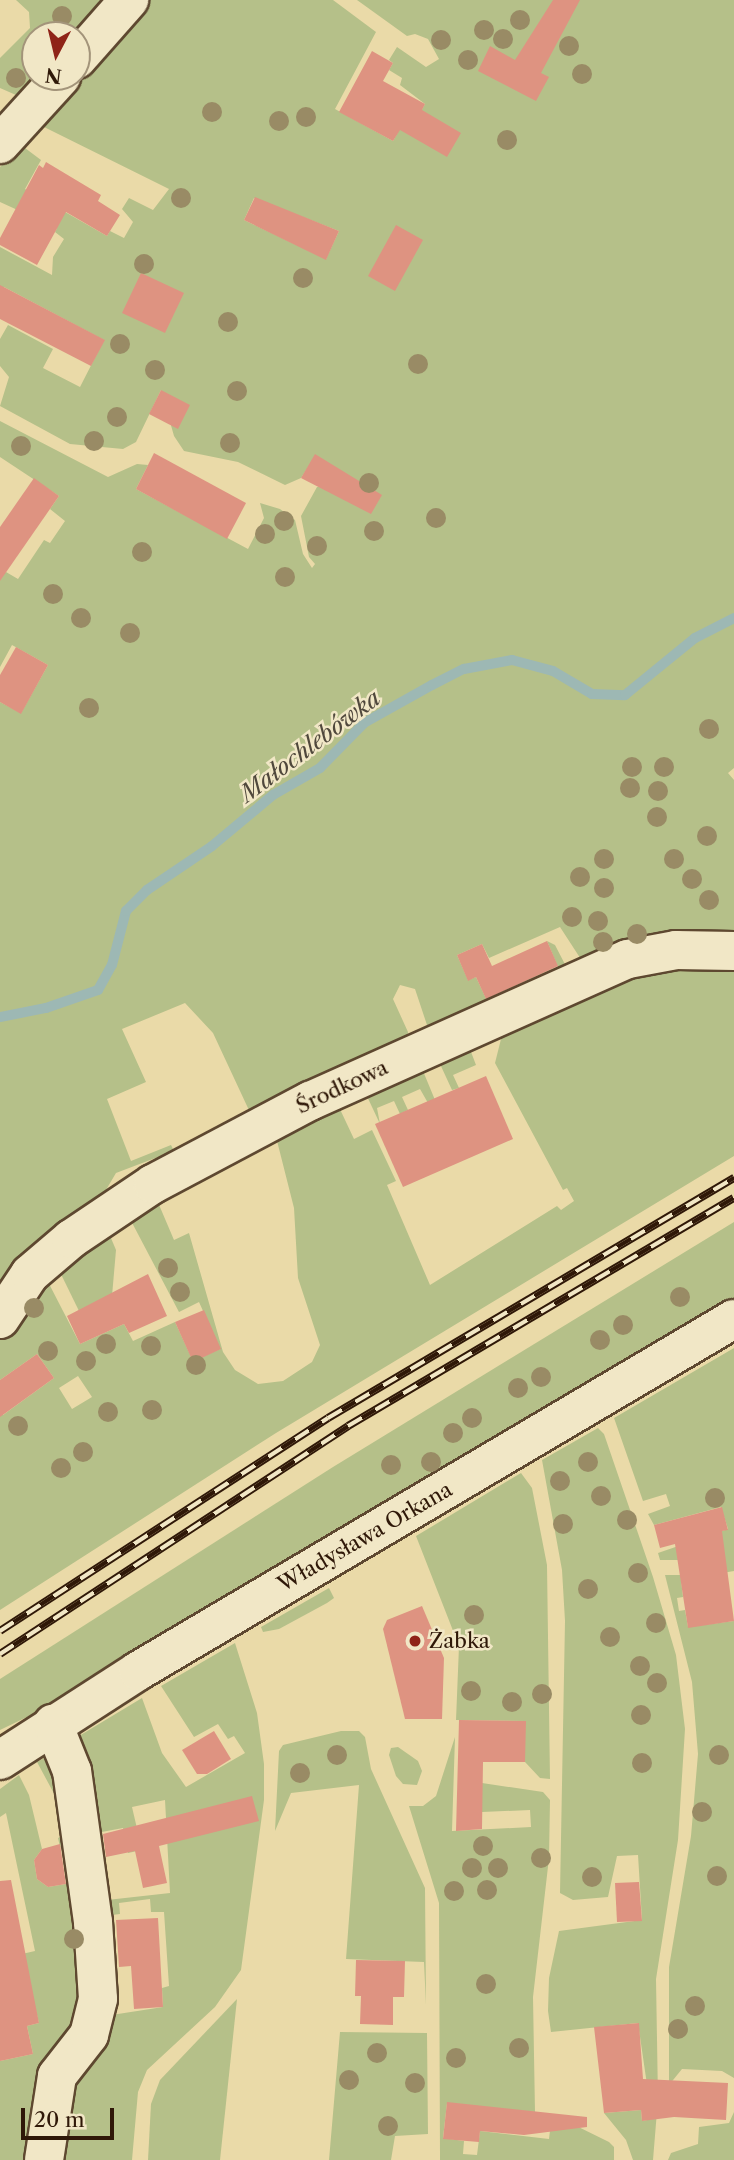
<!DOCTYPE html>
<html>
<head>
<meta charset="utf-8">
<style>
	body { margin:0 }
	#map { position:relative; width:734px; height:2160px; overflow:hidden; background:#eadaa8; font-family:"Libre Caslon Text",serif }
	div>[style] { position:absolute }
	.green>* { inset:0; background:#b5c089 }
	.stream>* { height:10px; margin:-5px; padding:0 5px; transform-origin:5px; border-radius:5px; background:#9db8b4 }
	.building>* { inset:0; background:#de9381 }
	.roads { filter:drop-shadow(2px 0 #5e4830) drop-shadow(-2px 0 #5e4830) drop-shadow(0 2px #5e4830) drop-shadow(0 -2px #5e4830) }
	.minor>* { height:38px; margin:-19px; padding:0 19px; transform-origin:19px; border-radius:19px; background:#f1e7c6 }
	.rail>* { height:8px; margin-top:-4px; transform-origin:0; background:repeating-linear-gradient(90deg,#f1e7c6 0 16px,#2f1808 0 32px); box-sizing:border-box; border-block:2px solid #2f1808 }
	.trees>* { width:20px; height:20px; margin:-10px; border-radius:50%; background:#998b65 }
	.dots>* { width:19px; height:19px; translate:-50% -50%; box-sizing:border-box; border:4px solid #f1e7c6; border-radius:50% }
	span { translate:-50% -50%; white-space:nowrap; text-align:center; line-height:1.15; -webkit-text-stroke:5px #f1e7c6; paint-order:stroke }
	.street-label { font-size:21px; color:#2f1808 }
	.poi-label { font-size:21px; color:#2f1808 }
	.left { translate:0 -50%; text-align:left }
	.water-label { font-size:23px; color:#50483c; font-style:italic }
	.north { position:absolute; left:21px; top:21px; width:70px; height:70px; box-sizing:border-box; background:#f1e7c6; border:2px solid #a3947a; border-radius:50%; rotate:187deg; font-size:19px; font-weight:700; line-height:28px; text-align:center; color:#2f1808 }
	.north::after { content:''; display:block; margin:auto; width:24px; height:32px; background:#8f2418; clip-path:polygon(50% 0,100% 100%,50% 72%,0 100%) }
	.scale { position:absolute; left:21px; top:2108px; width:93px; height:32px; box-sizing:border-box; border:4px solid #2f1808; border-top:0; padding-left:9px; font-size:21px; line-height:24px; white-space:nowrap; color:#2f1808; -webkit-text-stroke:5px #f1e7c6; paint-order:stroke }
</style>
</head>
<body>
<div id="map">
	<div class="green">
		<i style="clip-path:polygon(16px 0,103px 0,71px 35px,35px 35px,35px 74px,16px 95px,0 88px,0 58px,30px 28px,29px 12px)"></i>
		<i style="clip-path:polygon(evenodd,145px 0,333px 0,376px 32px,335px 109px,393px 141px,402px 125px,411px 130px,425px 104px,400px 85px,402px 78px,389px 70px,393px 63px,389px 60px,397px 47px,426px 67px,439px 59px,428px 39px,415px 34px,407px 36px,357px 0,734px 0,734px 768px,728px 773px,734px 780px,734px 944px,586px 967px,560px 927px,489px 958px,482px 944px,457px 955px,468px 980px,476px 977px,489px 1005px,542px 981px,539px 976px,558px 967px,547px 941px,555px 945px,570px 974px,450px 1030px,427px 1025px,415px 989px,400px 985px,393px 999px,408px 1032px,406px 1049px,254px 1121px,213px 1033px,185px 1003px,122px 1029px,146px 1082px,107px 1099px,131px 1161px,171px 1145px,179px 1161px,158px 1157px,116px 1173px,100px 1200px,0 1305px,0 702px,21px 713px,48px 665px,12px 645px,0 667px,0 579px,6px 572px,18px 579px,44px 540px,50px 543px,65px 521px,50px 509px,59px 496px,0 457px,0 421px,108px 477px,137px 464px,148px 465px,136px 489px,248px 549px,264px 518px,260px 503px,280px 509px,295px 520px,303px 554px,312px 568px,315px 564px,309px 557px,301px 516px,317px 487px,325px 487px,316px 455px,301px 478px,285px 485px,238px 462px,184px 451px,174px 436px,161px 390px,136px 442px,123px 449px,70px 444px,0 406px,9px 377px,0 366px,0 339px,8px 325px,53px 349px,43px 368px,80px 387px,104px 340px,4px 287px,0 293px,0 247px,52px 275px,53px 257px,64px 239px,55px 232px,57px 228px,0 202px,0 167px,21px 145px,41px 160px,25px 189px,107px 236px,110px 231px,124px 238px,133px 222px,122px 209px,129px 198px,153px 210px,169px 189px,40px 125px,54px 102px,145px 0,254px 198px,339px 231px,326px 259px,244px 220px,254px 198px)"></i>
		<i style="clip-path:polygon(evenodd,734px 960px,734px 1156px,276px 1433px,0 1610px,0 1412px,3px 1415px,54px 1378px,37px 1354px,0 1380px,0 1339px,28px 1284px,45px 1276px,80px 1344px,124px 1324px,133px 1341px,175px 1322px,193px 1361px,220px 1349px,199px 1302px,179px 1312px,129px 1217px,154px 1193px,174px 1240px,189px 1233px,223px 1352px,235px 1370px,258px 1384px,283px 1381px,312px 1362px,320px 1345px,298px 1278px,294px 1208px,274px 1129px,468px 1044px,476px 1065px,453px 1075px,459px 1088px,452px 1090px,440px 1064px,423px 1071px,435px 1100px,428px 1103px,420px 1089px,402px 1097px,408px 1110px,400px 1114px,394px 1101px,377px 1108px,380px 1124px,365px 1092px,338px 1105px,354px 1139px,372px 1130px,396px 1181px,387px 1185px,430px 1285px,557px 1206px,561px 1210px,574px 1201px,567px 1188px,563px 1190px,495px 1063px,504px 1027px,608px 974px,734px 960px,78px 1376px,92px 1397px,72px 1409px,59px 1388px,78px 1376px)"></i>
		<i style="clip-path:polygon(734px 1222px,734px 1303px,60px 1701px,0 1730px,0 1679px,333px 1467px)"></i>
		<i style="clip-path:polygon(108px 1231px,116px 1250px,112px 1296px,79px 1311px,57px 1266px)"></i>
		<i style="clip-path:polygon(734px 1348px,734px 1571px,681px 1580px,683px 1597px,677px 1598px,679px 1611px,685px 1610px,688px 1627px,734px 1621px,734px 2078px,722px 2071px,682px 2069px,669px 2085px,669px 1967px,691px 1836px,698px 1754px,692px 1682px,665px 1575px,680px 1575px,684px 1560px,660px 1560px,658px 1553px,728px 1529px,721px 1507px,654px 1525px,648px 1514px,670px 1506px,666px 1494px,643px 1501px,614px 1418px)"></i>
		<i style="clip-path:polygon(598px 1428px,604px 1434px,653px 1577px,676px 1655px,685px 1729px,678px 1840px,656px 1979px,658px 2099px,653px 2160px,633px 2160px,626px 2140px,604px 2113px,641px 2110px,642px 2121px,652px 2119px,638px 2023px,551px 2032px,548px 2011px,549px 1978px,559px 1931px,642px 1920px,638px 1855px,617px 1856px,608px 1897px,573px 1900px,560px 1893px,565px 1621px,562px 1570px,542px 1460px)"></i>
		<i style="clip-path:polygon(521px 1473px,532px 1488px,547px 1565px,550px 1779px,540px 1778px,525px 1762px,525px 1721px,456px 1720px,459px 1646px,416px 1536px)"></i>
		<i style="clip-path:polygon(329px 1588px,334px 1598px,327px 1603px,279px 1629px,263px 1632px,261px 1627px)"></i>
		<i style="clip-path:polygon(235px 1643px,257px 1713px,264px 1764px,264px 1800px,241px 1970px,215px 2007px,147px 2070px,138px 2092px,132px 2160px,49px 2160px,59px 2092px,105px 2016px,163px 2007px,162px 1988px,169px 1986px,164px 1912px,151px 1912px,150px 1899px,119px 1903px,120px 1914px,112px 1915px,115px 1989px,98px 1901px,170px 1893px,165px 1800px,132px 1807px,142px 1850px,128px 1853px,123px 1828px,91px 1834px,74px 1739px,142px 1698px,162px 1753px,186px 1787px,245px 1753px,234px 1736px,228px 1739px,218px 1724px,194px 1737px,161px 1686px)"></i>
		<i style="clip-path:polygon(341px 1731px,359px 1731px,365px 1737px,371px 1769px,425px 1888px,426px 2005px,424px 1962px,346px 1959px,359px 1785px,291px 1793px,275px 1831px,279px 1751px,283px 1745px)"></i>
		<i style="clip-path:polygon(455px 1737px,452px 1831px,531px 1827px,530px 1810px,482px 1812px,482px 1783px,543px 1792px,550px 1800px,549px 1858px,533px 1997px,535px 2112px,447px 2103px,443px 2138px,464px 2141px,463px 2154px,477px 2155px,480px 2131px,549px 2139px,552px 2114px,609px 2142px,614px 2147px,614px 2160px,440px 2160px,439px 1903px,409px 1806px,423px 1806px,436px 1796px)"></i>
		<i style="clip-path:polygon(398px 1747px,418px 1761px,422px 1771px,417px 1785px,403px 1784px,396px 1776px,389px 1755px,391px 1748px)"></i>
		<i style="clip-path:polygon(50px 1755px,61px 1770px,80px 1874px,90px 2001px,80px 2038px,50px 2080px,38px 2160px,0 2160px,0 2061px,33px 2054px,27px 2026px,39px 2023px,31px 1991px,0 1997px,0 1959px,35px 1951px,6px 1813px,0 1817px,0 1789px,19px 1775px,29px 1795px,42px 1849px,34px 1860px,37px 1879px,48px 1887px,66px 1884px,74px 1872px,71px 1855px,60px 1847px,58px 1838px,68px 1833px,65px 1814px,37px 1762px)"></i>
		<i style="clip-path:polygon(237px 1999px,220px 2160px,148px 2160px,151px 2104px,160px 2080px)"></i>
		<i style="clip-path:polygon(340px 2032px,427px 2033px,428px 2134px,395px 2136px,391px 2160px,329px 2160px)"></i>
		<i style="clip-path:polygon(734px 2112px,734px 2160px,668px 2160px,671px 2153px,698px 2144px,699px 2127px,729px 2123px)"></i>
	</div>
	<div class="stream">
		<i style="left:0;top:1017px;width:47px;rotate:-11.1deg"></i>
		<i style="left:46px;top:1008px;width:55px;rotate:-19.1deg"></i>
		<i style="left:98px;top:990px;width:29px;rotate:-61deg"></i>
		<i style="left:112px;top:965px;width:56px;rotate:-75.5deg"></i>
		<i style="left:126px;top:911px;width:30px;rotate:-45deg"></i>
		<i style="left:147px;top:890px;width:78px;rotate:-34.1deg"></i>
		<i style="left:212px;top:846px;width:80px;rotate:-39.9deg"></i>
		<i style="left:273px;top:795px;width:54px;rotate:-29.9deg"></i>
		<i style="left:320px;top:768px;width:63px;rotate:-45.6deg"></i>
		<i style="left:364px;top:723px;width:78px;rotate:-29.2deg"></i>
		<i style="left:432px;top:685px;width:36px;rotate:-27deg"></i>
		<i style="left:464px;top:669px;width:49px;rotate:-10.6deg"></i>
		<i style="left:512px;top:660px;width:42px;rotate:15deg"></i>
		<i style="left:553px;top:671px;width:45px;rotate:30.5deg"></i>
		<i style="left:592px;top:694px;width:33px;rotate:2deg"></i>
		<i style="left:625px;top:695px;width:90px;rotate:-39.2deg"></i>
		<i style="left:695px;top:638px;width:44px;rotate:-27.1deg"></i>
	</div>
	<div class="building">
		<i style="clip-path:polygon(553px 0,580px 0,541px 73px,549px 77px,536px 101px,478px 71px,490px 46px,515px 60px)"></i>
		<i style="clip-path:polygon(372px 51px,393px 63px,383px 81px,425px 104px,422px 110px,461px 133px,447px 157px,400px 130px,393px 141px,339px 112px)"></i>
		<i style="clip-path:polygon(46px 162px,101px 195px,98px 201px,120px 215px,107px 236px,66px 212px,37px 265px,0 245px,0 238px,39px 165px,43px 168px)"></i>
		<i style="clip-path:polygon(255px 197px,339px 231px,326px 260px,244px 220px)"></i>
		<i style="clip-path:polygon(396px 225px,423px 240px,395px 291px,368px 276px)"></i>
		<i style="clip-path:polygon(141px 273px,184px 293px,165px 333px,122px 313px)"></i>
		<i style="clip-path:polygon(0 285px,105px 340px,91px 366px,0 319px)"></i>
		<i style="clip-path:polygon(161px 390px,190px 405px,178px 429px,149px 414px)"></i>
		<i style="clip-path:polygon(154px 453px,246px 503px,227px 539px,136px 489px)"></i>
		<i style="clip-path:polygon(315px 454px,382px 495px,371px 514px,301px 478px)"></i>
		<i style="clip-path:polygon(34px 478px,59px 496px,0 581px,0 527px)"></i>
		<i style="clip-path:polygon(16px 647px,48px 665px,21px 714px,0 702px,0 675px)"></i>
		<i style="clip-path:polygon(547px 941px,558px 966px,486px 999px,476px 977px,468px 981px,457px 955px,482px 944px,492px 966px)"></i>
		<i style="clip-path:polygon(486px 1076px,513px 1139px,403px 1187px,375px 1124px)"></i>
		<i style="clip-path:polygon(148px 1274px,167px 1316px,129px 1333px,124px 1324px,80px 1344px,67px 1316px)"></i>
		<i style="clip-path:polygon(204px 1310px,221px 1349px,193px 1362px,175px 1322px)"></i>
		<i style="clip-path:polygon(37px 1354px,54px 1378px,0 1417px,0 1380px)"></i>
		<i style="clip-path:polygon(722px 1507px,728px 1530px,722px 1531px,734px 1621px,688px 1628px,675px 1544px,660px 1548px,654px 1525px)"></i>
		<i style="clip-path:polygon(422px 1606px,444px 1658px,442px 1719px,405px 1719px,383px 1629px,387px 1620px)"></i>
		<i style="clip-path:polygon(459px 1720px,526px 1721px,525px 1762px,483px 1762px,482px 1829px,456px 1831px)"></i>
		<i style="clip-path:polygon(214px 1731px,231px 1759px,207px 1774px,197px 1774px,182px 1750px)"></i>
		<i style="clip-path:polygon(252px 1796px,259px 1821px,159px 1846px,167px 1883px,143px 1888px,135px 1851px,106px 1857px,103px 1834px)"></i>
		<i style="clip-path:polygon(60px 1844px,66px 1884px,48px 1887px,37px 1879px,34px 1860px,42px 1849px)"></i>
		<i style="clip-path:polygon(11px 1880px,39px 2023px,27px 2026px,33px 2054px,0 2061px,0 1881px)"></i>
		<i style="clip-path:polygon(639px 1882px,642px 1921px,617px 1922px,615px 1883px)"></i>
		<i style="clip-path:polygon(158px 1918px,163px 2007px,134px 2009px,131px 1966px,119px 1967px,116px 1920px)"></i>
		<i style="clip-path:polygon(356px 1960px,405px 1961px,404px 1997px,393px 1997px,393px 2025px,360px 2024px,361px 1996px,355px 1996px)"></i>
		<i style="clip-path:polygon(639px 2023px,643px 2079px,728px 2083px,726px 2120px,674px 2117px,642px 2121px,641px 2110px,604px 2113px,594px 2027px)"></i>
		<i style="clip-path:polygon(447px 2102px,587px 2117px,587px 2127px,524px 2135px,480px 2131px,479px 2142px,443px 2139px)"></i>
	</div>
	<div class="roads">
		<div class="minor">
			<i style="left:77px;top:59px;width:79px;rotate:-48.6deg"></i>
			<i style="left:0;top:144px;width:91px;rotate:-47.7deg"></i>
			<i style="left:0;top:1319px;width:54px;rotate:-56.3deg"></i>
			<i style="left:30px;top:1274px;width:54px;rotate:-40.5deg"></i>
			<i style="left:71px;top:1239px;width:99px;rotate:-33.9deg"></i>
			<i style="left:153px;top:1184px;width:178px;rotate:-27.9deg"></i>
			<i style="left:310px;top:1101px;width:348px;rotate:-24.1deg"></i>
			<i style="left:628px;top:959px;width:49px;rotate:-10.6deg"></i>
			<i style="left:676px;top:950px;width:58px;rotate:1deg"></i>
			<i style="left:0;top:1760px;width:164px;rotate:-32.8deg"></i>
			<i style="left:138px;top:1671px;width:692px;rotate:-30.57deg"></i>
			<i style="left:44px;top:2160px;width:85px;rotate:-81.2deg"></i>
			<i style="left:57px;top:2076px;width:52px;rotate:-52deg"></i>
			<i style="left:89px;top:2035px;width:37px;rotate:-76deg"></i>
			<i style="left:98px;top:1999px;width:77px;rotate:-93.7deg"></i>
			<i style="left:93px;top:1922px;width:152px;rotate:-97.9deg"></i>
			<i style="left:72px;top:1771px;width:51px;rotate:-112deg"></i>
		</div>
	</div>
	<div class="rail">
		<i style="left:0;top:1631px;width:391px;rotate:-33deg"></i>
		<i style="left:328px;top:1418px;width:472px;rotate:-30.6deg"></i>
		<i style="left:0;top:1654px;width:416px;rotate:-33.2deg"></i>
		<i style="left:348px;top:1426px;width:448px;rotate:-30.6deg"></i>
	</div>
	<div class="trees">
		<i style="left:62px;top:16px"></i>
		<i style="left:520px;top:20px"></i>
		<i style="left:484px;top:30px"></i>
		<i style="left:503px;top:39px"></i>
		<i style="left:441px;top:40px"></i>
		<i style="left:569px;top:46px"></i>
		<i style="left:468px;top:60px"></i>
		<i style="left:582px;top:74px"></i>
		<i style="left:16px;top:78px"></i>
		<i style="left:212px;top:112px"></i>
		<i style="left:306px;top:117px"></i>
		<i style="left:279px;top:121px"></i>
		<i style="left:507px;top:140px"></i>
		<i style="left:181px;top:198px"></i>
		<i style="left:144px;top:264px"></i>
		<i style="left:303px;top:278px"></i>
		<i style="left:228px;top:322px"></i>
		<i style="left:120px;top:344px"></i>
		<i style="left:418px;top:364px"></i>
		<i style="left:155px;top:370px"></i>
		<i style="left:237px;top:391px"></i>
		<i style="left:117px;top:417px"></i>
		<i style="left:94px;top:441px"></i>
		<i style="left:230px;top:443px"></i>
		<i style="left:21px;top:446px"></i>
		<i style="left:369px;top:483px"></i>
		<i style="left:436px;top:518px"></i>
		<i style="left:284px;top:521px"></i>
		<i style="left:374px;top:531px"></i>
		<i style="left:265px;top:534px"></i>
		<i style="left:317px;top:546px"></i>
		<i style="left:142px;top:552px"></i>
		<i style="left:285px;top:577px"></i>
		<i style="left:53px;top:594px"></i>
		<i style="left:81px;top:618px"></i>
		<i style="left:130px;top:633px"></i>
		<i style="left:89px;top:708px"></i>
		<i style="left:709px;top:729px"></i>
		<i style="left:632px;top:767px"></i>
		<i style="left:664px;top:767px"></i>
		<i style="left:630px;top:788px"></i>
		<i style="left:658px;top:791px"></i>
		<i style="left:657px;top:817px"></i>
		<i style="left:707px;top:836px"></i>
		<i style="left:604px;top:859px"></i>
		<i style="left:674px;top:859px"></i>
		<i style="left:580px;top:877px"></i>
		<i style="left:692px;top:879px"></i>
		<i style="left:604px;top:888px"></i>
		<i style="left:709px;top:900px"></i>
		<i style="left:572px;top:917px"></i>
		<i style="left:598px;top:921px"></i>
		<i style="left:637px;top:934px"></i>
		<i style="left:603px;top:942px"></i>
		<i style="left:168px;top:1268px"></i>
		<i style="left:180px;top:1292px"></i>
		<i style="left:680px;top:1297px"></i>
		<i style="left:34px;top:1308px"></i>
		<i style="left:623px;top:1325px"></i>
		<i style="left:600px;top:1340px"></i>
		<i style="left:106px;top:1344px"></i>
		<i style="left:151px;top:1346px"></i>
		<i style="left:48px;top:1351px"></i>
		<i style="left:86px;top:1361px"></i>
		<i style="left:196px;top:1365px"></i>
		<i style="left:541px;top:1377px"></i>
		<i style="left:518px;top:1388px"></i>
		<i style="left:152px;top:1410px"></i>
		<i style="left:108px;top:1412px"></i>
		<i style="left:472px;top:1418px"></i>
		<i style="left:18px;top:1426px"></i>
		<i style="left:453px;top:1433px"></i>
		<i style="left:83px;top:1452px"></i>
		<i style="left:431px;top:1462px"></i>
		<i style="left:588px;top:1462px"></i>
		<i style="left:391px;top:1465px"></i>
		<i style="left:61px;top:1468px"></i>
		<i style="left:560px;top:1481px"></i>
		<i style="left:601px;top:1496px"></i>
		<i style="left:715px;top:1498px"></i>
		<i style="left:627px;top:1520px"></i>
		<i style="left:563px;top:1524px"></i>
		<i style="left:638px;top:1573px"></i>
		<i style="left:588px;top:1589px"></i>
		<i style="left:474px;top:1615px"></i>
		<i style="left:656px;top:1623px"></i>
		<i style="left:610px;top:1637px"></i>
		<i style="left:640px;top:1666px"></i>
		<i style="left:657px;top:1683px"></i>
		<i style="left:471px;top:1691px"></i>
		<i style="left:542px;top:1694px"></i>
		<i style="left:512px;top:1702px"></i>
		<i style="left:641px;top:1715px"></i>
		<i style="left:337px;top:1755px"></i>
		<i style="left:719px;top:1755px"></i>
		<i style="left:642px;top:1763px"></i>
		<i style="left:300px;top:1773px"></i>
		<i style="left:702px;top:1812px"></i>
		<i style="left:483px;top:1846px"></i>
		<i style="left:541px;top:1858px"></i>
		<i style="left:472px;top:1868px"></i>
		<i style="left:498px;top:1868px"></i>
		<i style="left:717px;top:1876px"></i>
		<i style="left:592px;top:1877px"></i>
		<i style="left:487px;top:1890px"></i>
		<i style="left:454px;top:1891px"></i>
		<i style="left:74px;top:1939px"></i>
		<i style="left:486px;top:1984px"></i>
		<i style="left:695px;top:2006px"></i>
		<i style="left:678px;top:2029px"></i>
		<i style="left:519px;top:2048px"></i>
		<i style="left:377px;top:2053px"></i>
		<i style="left:456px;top:2058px"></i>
		<i style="left:349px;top:2080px"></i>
		<i style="left:415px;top:2083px"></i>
		<i style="left:388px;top:2126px"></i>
	</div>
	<div class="dots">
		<i style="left:415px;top:1641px;background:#8f2418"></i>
	</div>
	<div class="street-label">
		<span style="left:342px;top:1087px;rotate:-25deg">Środkowa</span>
		<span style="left:365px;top:1537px;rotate:-30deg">Władysława Orkana</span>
	</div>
	<div class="poi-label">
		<span class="left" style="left:429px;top:1641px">Żabka</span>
	</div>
	<div class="water-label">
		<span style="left:310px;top:746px;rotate:-37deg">Małochlebówka</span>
	</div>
	<div class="north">N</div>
	<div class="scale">20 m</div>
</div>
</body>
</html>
